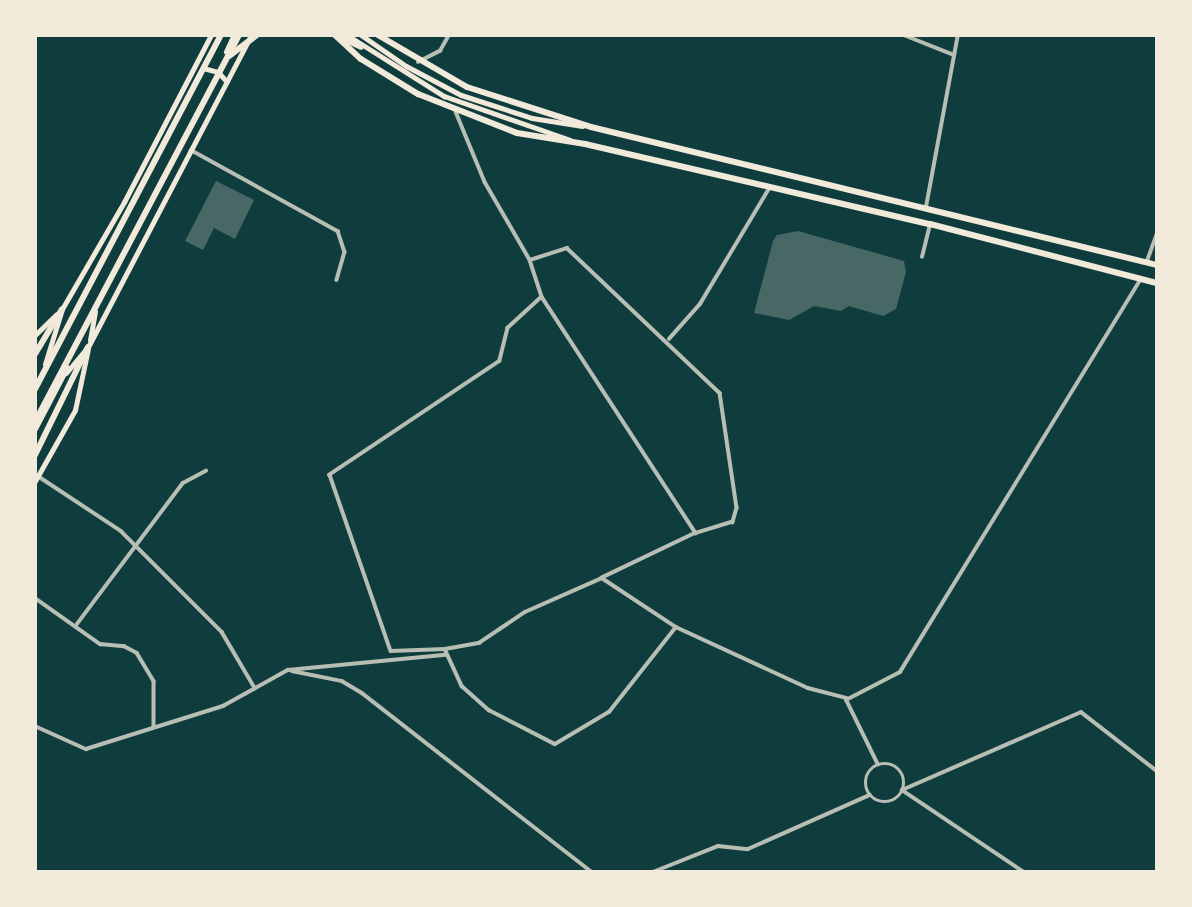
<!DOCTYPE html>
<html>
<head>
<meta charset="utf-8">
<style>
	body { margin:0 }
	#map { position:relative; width:1192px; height:907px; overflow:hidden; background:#0f3d3e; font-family:"Golos Text",sans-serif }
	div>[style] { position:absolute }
	.building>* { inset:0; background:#486865 }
	.minor>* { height:3.5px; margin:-1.75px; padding:0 1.75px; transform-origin:1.75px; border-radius:1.75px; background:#b8beb3 }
	.minor>.ring { margin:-1.75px; padding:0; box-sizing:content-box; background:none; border:3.5px solid #b8beb3; border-radius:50% }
	.secondary>* { height:5px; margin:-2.5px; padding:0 2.5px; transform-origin:2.5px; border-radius:2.5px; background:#f1e9da }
	.primary>* { height:5px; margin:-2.5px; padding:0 2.5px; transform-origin:2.5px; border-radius:2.5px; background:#f1e9da }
	.trunk>* { height:6px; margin:-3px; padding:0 3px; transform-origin:3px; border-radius:3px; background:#f1e9da }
	.motorway>* { height:6px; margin:-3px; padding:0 3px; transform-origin:3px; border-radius:3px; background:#f1e9da }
	span { translate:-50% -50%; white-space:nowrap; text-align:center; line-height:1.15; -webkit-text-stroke:6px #f1e9da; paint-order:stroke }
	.frame { position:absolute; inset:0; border:37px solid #f1e9da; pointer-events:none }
</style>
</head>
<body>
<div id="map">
	<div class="building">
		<i style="clip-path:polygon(216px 181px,254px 200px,235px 239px,214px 228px,203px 250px,185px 241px)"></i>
		<i style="clip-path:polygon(798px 231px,904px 261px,906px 272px,896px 309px,883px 316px,849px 306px,841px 311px,814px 306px,789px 320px,754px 313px,773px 241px,777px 235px)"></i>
	</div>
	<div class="minor">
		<i style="left:904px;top:35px;width:54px;rotate:21.8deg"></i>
		<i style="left:418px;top:62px;width:25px;rotate:-27deg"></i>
		<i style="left:440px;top:51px;width:18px;rotate:-61deg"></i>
		<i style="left:456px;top:112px;width:76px;rotate:67.5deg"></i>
		<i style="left:485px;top:182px;width:90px;rotate:60deg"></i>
		<i style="left:530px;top:260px;width:39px;rotate:72deg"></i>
		<i style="left:542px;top:297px;width:282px;rotate:56.9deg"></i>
		<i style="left:191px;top:150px;width:168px;rotate:28.9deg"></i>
		<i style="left:338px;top:231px;width:22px;rotate:72deg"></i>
		<i style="left:345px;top:252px;width:29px;rotate:106deg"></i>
		<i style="left:926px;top:207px;width:175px;rotate:-79.5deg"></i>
		<i style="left:922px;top:257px;width:34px;rotate:-76deg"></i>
		<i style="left:530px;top:260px;width:39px;rotate:-18deg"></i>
		<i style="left:567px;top:248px;width:211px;rotate:43.5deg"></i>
		<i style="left:720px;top:393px;width:116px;rotate:81.6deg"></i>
		<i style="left:737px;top:508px;width:15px;rotate:106deg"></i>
		<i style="left:733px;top:522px;width:39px;rotate:163deg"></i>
		<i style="left:696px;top:533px;width:104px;rotate:154.4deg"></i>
		<i style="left:1147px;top:261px;width:30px;rotate:-70deg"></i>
		<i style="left:542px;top:297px;width:46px;rotate:137.6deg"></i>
		<i style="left:508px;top:328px;width:34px;rotate:104deg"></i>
		<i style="left:500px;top:361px;width:205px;rotate:146.2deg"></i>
		<i style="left:330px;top:475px;width:186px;rotate:70.9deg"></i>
		<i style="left:391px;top:651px;width:54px;rotate:-2.1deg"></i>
		<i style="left:445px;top:649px;width:41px;rotate:65.3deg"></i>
		<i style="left:462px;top:686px;width:36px;rotate:42deg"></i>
		<i style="left:489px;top:710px;width:74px;rotate:27.3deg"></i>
		<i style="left:555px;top:744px;width:63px;rotate:-30.7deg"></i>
		<i style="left:609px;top:712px;width:108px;rotate:-51.8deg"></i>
		<i style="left:669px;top:339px;width:47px;rotate:-48.5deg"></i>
		<i style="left:700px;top:304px;width:136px;rotate:-59.1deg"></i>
		<i style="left:38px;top:476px;width:100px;rotate:33.5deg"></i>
		<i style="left:121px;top:531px;width:143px;rotate:45deg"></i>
		<i style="left:222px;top:632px;width:65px;rotate:59.5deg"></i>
		<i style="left:35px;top:598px;width:80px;rotate:35.3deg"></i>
		<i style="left:100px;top:644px;width:24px;rotate:5deg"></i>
		<i style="left:124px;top:646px;width:15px;rotate:28deg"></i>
		<i style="left:137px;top:653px;width:33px;rotate:59deg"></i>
		<i style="left:154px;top:681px;width:46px;rotate:90deg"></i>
		<i style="left:77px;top:624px;width:176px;rotate:-53.1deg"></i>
		<i style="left:183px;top:483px;width:26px;rotate:-28deg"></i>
		<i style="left:445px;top:649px;width:35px;rotate:-10deg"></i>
		<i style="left:479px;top:643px;width:55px;rotate:-34deg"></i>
		<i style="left:525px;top:612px;width:84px;rotate:-23.8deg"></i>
		<i style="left:602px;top:578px;width:89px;rotate:33.5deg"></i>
		<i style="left:676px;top:627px;width:145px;rotate:24.8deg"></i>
		<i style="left:808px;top:688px;width:40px;rotate:14.4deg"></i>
		<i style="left:292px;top:671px;width:51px;rotate:11.3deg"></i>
		<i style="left:342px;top:681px;width:23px;rotate:31deg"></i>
		<i style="left:362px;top:693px;width:291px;rotate:37.9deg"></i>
		<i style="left:35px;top:726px;width:56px;rotate:24.3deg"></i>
		<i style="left:86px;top:749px;width:144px;rotate:-17.4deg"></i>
		<i style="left:223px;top:706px;width:74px;rotate:-29deg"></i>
		<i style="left:288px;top:670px;width:158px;rotate:-5.5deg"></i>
		<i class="ring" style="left:866px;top:764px;width:34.5px;height:34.5px"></i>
		<i style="left:878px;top:765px;width:72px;rotate:-116.2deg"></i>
		<i style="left:846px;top:700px;width:61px;rotate:-27.4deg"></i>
		<i style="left:900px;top:672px;width:460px;rotate:-58.5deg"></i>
		<i style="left:902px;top:790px;width:195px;rotate:-23.5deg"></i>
		<i style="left:1081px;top:712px;width:96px;rotate:37.8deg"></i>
		<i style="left:902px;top:790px;width:147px;rotate:33.9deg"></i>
		<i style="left:653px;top:872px;width:70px;rotate:-21.8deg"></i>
		<i style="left:718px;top:846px;width:30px;rotate:6deg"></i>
		<i style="left:748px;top:849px;width:133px;rotate:-23.9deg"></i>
	</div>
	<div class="secondary">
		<i style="left:203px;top:68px;width:16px;rotate:15deg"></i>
		<i style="left:218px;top:72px;width:13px;rotate:48deg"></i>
		<i style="left:35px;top:335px;width:30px;rotate:-44deg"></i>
		<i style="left:90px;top:340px;width:29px;rotate:-80deg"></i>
		<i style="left:45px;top:364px;width:58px;rotate:-72.8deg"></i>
		<i style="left:62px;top:309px;width:124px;rotate:-59.9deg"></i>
		<i style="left:124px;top:202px;width:188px;rotate:-62.5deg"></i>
		<i style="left:66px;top:373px;width:34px;rotate:-50deg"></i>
		<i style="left:88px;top:347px;width:352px;rotate:-62.4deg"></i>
		<i style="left:35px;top:481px;width:81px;rotate:-60.6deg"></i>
		<i style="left:75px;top:410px;width:62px;rotate:-78deg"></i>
	</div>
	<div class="primary">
		<i style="left:347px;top:35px;width:115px;rotate:32.2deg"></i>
		<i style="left:444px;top:96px;width:133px;rotate:19.2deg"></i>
		<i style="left:361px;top:35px;width:55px;rotate:34.6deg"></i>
		<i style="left:406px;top:66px;width:62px;rotate:27.8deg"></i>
		<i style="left:461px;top:95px;width:75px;rotate:17.9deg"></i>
		<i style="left:532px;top:118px;width:51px;rotate:9.1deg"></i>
	</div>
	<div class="trunk">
		<i style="left:335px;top:35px;width:35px;rotate:43deg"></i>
		<i style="left:361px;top:59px;width:67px;rotate:31.6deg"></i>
		<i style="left:418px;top:94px;width:106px;rotate:21.5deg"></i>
		<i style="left:517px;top:133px;width:69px;rotate:9.2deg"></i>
		<i style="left:585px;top:144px;width:354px;rotate:13.1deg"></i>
		<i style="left:930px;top:224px;width:235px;rotate:14.6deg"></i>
		<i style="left:378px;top:35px;width:103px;rotate:30.3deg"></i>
		<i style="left:467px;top:87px;width:130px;rotate:17.9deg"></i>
		<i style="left:591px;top:127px;width:583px;rotate:13.7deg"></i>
		<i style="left:340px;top:37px;width:23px;rotate:25deg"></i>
		<i style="left:227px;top:52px;width:19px;rotate:-65deg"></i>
		<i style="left:229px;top:56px;width:35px;rotate:-37deg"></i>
		<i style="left:35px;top:429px;width:69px;rotate:-62.3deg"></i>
	</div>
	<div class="motorway">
		<i style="left:35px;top:354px;width:52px;rotate:-59deg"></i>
		<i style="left:35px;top:389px;width:400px;rotate:-62.3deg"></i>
		<i style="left:35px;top:422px;width:437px;rotate:-62.2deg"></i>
		<i style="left:35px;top:455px;width:120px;rotate:-63.9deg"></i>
	</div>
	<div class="frame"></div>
</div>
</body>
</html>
